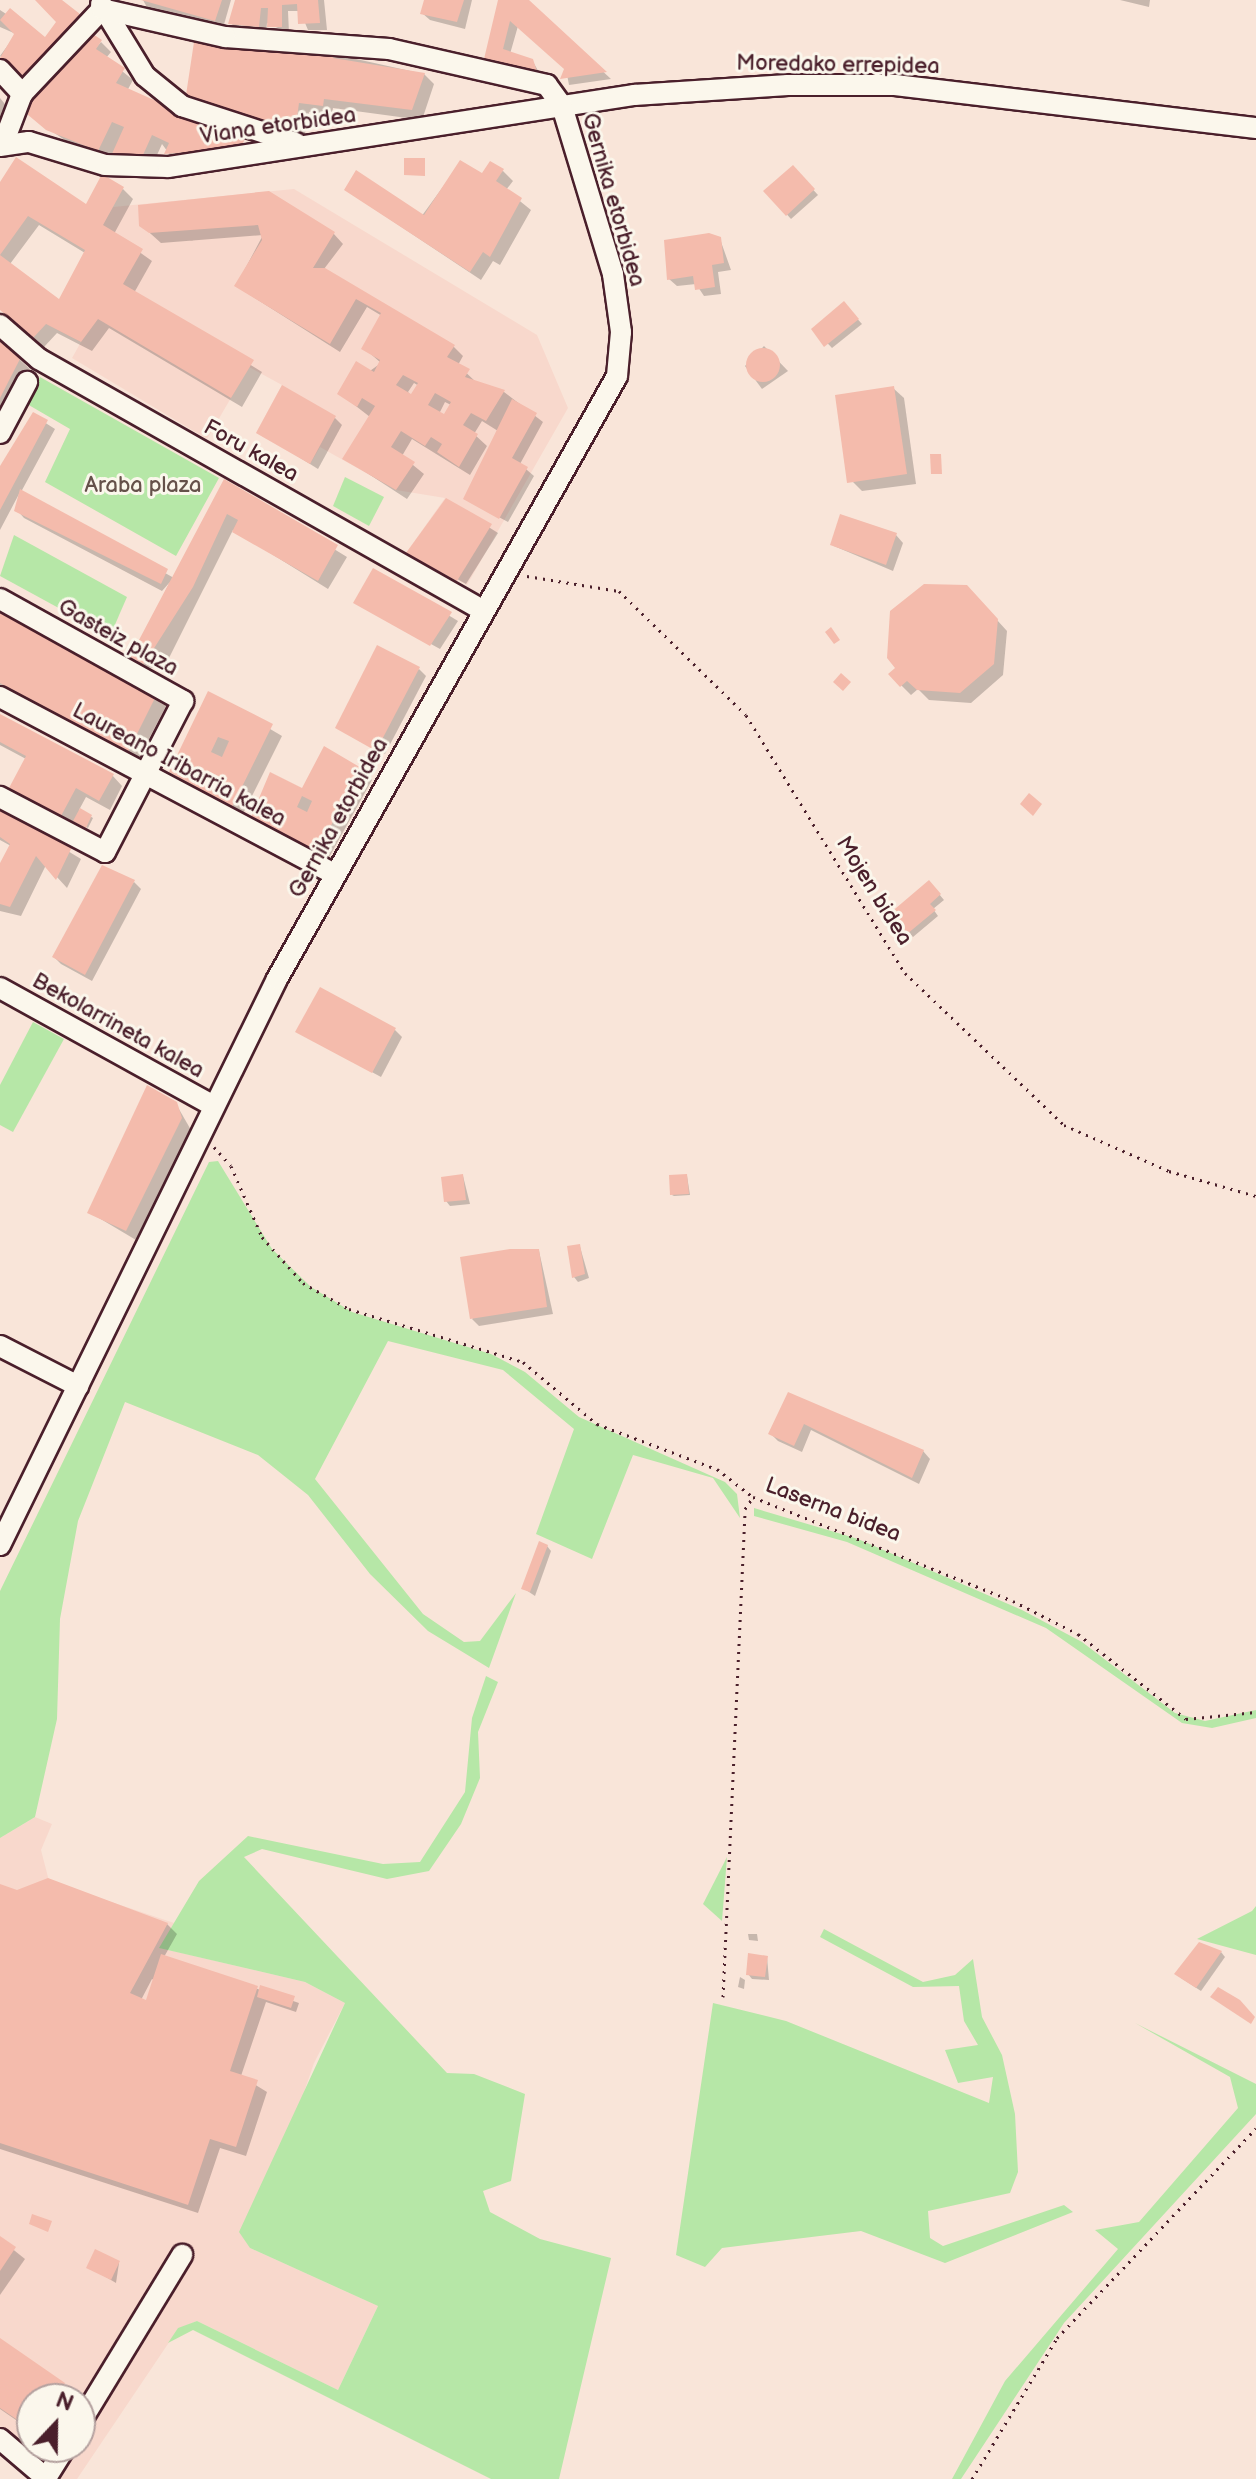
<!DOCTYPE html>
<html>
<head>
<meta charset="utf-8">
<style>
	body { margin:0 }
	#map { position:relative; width:1256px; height:2479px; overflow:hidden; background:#f9e5d9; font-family:"Balsamiq Sans",sans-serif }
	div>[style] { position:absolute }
	.built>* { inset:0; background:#f8d8cc }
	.green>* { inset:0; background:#b6e7a7 }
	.shadow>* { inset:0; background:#0003 }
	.building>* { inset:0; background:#f4bbac }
	.round { border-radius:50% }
	.path>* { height:3px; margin-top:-1.5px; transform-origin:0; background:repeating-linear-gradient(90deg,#4a1f2b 0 2px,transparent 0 8px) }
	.roads { filter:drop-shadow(2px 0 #4a1f2b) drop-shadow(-2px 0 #4a1f2b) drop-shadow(0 2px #4a1f2b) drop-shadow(0 -2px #4a1f2b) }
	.minor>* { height:20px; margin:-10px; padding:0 10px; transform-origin:10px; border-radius:10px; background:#fbf7ec }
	span { translate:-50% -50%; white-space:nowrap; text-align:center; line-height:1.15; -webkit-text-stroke:6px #fbf7ec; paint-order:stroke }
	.street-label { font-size:22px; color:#4a1f2b }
	.park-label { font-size:22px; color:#65514a }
	.north { position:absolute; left:16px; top:2383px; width:80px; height:80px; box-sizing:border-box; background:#fbf7ec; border:2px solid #b4a19f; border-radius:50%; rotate:22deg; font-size:22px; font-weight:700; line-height:32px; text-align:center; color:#4a1f2b }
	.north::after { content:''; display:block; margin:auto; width:28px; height:36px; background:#4a1f2b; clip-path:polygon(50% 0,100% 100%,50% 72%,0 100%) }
</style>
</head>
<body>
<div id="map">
	<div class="built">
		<i style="clip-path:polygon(294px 189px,537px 335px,568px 408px,467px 585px,406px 553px,445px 498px,396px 490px,320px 447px,310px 464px,256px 433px,282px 385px,249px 367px,207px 439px,72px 358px,81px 342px,46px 324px,113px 207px)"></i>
		<i style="clip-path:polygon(evenodd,35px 1817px,52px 1824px,41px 1850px,49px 1881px,174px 1923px,160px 1948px,305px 1982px,345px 2003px,314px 2063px,250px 2248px,378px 2306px,338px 2390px,197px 2321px,178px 2329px,77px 2479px,33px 2479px,0 2451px,0 1838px,35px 1817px,32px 2399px,80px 2399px,80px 2447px,32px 2447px,32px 2399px)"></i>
	</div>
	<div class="green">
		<i style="clip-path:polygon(40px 377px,219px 478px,176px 556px,45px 482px,70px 429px,27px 404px)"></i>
		<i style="clip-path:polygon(345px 477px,384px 497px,369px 526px,333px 506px)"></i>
		<i style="clip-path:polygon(14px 535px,127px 597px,110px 636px,0 576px)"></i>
		<i style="clip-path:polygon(33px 1022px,64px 1039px,13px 1132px,0 1125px,0 1085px)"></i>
		<i style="clip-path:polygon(218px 1161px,272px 1249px,311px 1287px,352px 1312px,491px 1354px,525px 1372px,579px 1417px,725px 1482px,737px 1494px,740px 1518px,713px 1478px,633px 1455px,592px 1559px,536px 1534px,574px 1429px,503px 1370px,388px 1341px,315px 1479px,423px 1614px,464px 1642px,480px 1641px,516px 1593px,489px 1668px,428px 1631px,370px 1574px,308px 1495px,258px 1455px,125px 1402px,78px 1521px,60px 1619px,57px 1719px,35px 1817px,0 1838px,0 1591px,209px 1162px)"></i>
		<i style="clip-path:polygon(754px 1508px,858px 1539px,1022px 1610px,1082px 1642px,1175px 1713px,1205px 1721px,1256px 1710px,1256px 1718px,1212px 1728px,1182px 1723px,1046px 1628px,847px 1542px,754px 1516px)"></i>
		<i style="clip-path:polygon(486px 1676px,498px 1682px,478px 1732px,480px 1778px,461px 1824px,429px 1871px,387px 1879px,262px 1849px,244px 1857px,447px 2073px,474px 2074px,525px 2094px,511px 2181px,483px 2191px,490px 2212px,540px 2239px,611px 2258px,559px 2479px,491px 2479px,193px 2330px,168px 2343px,178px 2328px,197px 2321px,338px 2390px,378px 2306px,250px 2248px,239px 2232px,345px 2003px,305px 1982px,159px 1948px,199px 1881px,248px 1836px,383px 1864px,420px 1862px,465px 1792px,472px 1718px)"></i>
		<i style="clip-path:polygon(727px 1857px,722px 1921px,703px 1904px)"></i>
		<i style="clip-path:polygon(1256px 1906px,1256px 1955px,1197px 1939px,1252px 1911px)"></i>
		<i style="clip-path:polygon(824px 1929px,923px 1982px,955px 1975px,973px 1959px,982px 2017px,1002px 2055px,1015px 2114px,1018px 2172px,1010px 2193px,928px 2211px,930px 2238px,943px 2246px,1064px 2205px,1073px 2212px,945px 2263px,861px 2231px,722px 2248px,705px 2267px,676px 2255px,713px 2003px,786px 2021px,989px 2103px,993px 2077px,958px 2083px,945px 2050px,978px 2045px,964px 2021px,959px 1986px,913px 1987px,820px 1937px)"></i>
		<i style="clip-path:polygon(1135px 2023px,1256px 2084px,1256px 2114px,1064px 2323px,961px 2479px,952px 2479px,1005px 2381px,1118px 2249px,1095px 2230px,1139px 2222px,1238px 2108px,1230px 2077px)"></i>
	</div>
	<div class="shadow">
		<i style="clip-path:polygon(38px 0,59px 0,86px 23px,35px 84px,0 56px,16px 34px,0 27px,0 10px,46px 40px,58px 23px)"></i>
		<i style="clip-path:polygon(143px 0,231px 0,223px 28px,149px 11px)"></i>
		<i style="clip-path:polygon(237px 0,324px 0,327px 30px,308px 30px,300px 11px,288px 11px,289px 33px,267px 23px,266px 33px,238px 31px,231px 23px)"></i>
		<i style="clip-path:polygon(426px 0,472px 0,465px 29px,430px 20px,422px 13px)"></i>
		<i style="clip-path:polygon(501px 0,526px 0,611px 79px,569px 85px,566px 69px,518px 26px,510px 54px,532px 60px,544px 81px,493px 66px,486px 58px)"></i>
		<i style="clip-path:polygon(1120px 0,1150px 0,1149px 7px)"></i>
		<i style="clip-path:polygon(101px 42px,111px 52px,106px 58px,133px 80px,127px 91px,255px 148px,176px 163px,162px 144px,153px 164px,123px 165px,112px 153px,108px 160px,91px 158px,34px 119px)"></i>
		<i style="clip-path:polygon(302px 47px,424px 74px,434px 84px,422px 120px,333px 108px,332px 115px,309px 112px,305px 134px,255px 127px,188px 95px)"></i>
		<i style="clip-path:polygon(0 98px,13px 114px,0 132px)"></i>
		<i style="clip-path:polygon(461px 162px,483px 175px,503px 171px,513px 181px,506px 190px,531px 210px,500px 265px,493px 261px,481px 280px,346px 190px,421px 217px)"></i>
		<i style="clip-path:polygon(793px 168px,818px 195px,791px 219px,766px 191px)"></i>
		<i style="clip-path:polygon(evenodd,0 182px,86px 207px,123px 189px,133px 199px,114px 234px,152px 261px,134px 293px,262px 372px,242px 407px,109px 328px,92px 351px,57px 333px,44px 347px,0 308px,0 182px,39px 225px,85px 253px,59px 302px,10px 264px,39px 225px)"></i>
		<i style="clip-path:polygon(evenodd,140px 207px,333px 233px,343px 244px,324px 269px,453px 346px,463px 356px,458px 365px,478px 384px,504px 392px,543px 422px,520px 464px,534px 476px,508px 522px,465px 499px,498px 431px,482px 421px,474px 434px,487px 446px,470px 475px,412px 439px,402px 456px,424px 474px,407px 499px,344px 458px,370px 417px,339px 393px,381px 363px,364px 348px,382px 316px,367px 307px,340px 352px,236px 286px,263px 235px,161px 243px,141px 225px,140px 207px,414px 383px,419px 386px,412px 397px,408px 392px,414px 383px,140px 207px,445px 402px,451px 405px,444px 417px,439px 414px,445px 402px)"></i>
		<i style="clip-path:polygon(720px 239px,731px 270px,718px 272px,721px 294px,704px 296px,696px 284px,677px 286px,669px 279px)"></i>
		<i style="clip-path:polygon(844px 304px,862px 324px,832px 348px,814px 329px)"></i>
		<i style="clip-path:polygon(0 342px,30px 369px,0 428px)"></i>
		<i style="clip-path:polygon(764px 346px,788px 371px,762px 389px,745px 366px)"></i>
		<i style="clip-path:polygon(893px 388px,904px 398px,916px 484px,862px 491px,852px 481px)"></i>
		<i style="clip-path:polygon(33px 415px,55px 429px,21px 492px,174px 578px,225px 482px,347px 557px,328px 589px,233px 530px,163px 670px,143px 666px,133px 656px,170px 582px,162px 591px,24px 518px,17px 510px,19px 494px,0 530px,0 481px)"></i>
		<i style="clip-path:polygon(335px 418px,342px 425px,318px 469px,259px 432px)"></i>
		<i style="clip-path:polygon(446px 500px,498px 533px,466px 584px,409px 552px)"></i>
		<i style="clip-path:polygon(896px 535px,903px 543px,893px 571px,834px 546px)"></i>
		<i style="clip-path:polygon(374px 570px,458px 621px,440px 649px,355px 602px)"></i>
		<i style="clip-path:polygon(977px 598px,1007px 631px,1003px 675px,971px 703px,929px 700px,918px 689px,911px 695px,901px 685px)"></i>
		<i style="clip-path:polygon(0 612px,166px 706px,138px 760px,0 686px)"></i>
		<i style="clip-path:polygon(419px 669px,426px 676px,385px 754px,337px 727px)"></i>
		<i style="clip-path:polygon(209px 693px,282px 736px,242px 816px,171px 772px)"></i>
		<i style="clip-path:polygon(0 715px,112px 775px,122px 786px,110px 810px,86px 797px,79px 810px,93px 818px,88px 828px,21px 798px,11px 787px,26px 759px,0 745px)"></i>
		<i style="clip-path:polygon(325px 749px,372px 780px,327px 861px,253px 816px,303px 791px)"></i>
		<i style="clip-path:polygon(0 810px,81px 859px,67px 888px,46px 865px,21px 916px,0 911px,0 868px,11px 846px,0 840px)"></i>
		<i style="clip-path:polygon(134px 882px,141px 889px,92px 981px,61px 964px,54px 957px)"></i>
		<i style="clip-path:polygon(929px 882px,944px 900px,933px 909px,938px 916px,913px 937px,892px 914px)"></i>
		<i style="clip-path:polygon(395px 1030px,402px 1037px,381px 1077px,298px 1032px)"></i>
		<i style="clip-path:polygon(176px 1104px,191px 1130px,136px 1240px,89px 1212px)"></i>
		<i style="clip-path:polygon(463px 1176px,470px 1204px,450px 1206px,446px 1201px)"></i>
		<i style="clip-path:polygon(687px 1176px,690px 1195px,674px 1196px,672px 1195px)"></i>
		<i style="clip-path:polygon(580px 1247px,589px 1278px,578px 1282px,574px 1277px)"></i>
		<i style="clip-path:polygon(539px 1251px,553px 1314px,479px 1326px,472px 1319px)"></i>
		<i style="clip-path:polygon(789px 1394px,923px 1451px,930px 1459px,919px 1484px,811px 1430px,802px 1452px,778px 1441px,771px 1434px)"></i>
		<i style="clip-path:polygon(547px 1546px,551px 1551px,535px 1596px,523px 1588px)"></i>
		<i style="clip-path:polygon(evenodd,0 1887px,167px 1924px,177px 1934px,164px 1957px,299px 2003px,296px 2012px,266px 2002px,241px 2076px,267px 2092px,246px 2156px,220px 2148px,198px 2213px,0 2149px,0 1887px,152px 1979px,154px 1980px,147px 2003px,141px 2000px,152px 1979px)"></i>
		<i style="clip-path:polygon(748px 1934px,757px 1934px,758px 1941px,749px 1940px)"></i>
		<i style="clip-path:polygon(1221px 1952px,1225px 1957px,1201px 1991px,1181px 1978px)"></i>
		<i style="clip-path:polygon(767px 1957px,769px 1980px,752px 1979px,748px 1974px)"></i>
		<i style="clip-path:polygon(740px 1977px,745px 1980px,744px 1989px,738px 1987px)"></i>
		<i style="clip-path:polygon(0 2239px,25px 2259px,0 2295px)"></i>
		<i style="clip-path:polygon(119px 2263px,116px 2283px,89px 2267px)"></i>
		<i style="clip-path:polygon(0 2340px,74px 2394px,32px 2399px,32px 2431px,0 2409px)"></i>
	</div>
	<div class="building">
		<i style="clip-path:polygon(35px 0,62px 0,80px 14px,27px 79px,0 58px,14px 34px,0 20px,10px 8px,45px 37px,56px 22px)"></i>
		<i style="clip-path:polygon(141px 0,222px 0,215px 21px)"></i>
		<i style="clip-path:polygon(235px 0,318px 0,320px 23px,298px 24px,297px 4px,282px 5px,282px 27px,267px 27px,268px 8px,261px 8px,259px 27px,228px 24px)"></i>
		<i style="clip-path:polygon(424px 0,464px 0,457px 22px,420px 14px)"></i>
		<i style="clip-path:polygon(498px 0,529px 0,607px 72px,560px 79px,564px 69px,510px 21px,503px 49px,533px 59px,538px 75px,484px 59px)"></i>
		<i style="clip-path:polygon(88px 31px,102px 40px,96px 49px,125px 68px,116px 83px,212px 126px,211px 133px,246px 136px,241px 148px,164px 154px,169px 143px,152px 135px,143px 155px,111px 156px,124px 127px,112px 122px,98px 151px,46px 130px,21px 109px)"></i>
		<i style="clip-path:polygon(194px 42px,334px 51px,333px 58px,425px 73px,412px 110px,324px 99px,323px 106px,299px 103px,296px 125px,244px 118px,186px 95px)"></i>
		<i style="clip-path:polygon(evenodd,16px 157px,86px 204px,102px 174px,124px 187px,103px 225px,143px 249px,123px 284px,254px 360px,231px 398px,98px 319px,81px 342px,46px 324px,33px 338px,0 310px,0 182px,16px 157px,28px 216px,85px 250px,59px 299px,0 255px,28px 216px)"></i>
		<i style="clip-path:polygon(404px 158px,425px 158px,425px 176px,404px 175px)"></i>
		<i style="clip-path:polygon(460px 160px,482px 173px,490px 161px,504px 169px,496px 181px,522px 198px,490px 257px,483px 252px,470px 272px,344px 190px,356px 170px,424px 215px)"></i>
		<i style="clip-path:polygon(793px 165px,815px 189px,786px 216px,763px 191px)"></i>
		<i style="clip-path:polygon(evenodd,269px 191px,335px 232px,313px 268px,325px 268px,455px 345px,447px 357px,470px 369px,465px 377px,505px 390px,486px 421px,471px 413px,463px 425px,478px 434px,459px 467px,437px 452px,442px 444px,431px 437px,425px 446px,401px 431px,391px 447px,415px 462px,396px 490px,342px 459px,375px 406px,362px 398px,357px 407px,337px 394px,356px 361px,374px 372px,380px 360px,361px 349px,381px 313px,356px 299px,330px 344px,234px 286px,262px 240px,258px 225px,149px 233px,139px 226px,138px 205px,269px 191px,403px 375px,418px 383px,411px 394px,396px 385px,403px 375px,269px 191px,435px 393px,451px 402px,444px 414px,428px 405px,435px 393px)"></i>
		<i style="clip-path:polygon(709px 233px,721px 237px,724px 263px,712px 265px,715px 287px,695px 290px,693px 276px,667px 280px,664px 240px)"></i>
		<i style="clip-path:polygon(844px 301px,859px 319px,824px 347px,811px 329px)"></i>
		<i style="clip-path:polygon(0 339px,21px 357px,0 398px)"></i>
		<i class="round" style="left:746px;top:348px;width:34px;height:34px"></i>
		<i style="clip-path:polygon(282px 385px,336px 416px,310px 464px,256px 433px)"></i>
		<i style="clip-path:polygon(894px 386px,907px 474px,847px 483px,835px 395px)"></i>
		<i style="clip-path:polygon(512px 399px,537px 413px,512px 458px,528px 467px,499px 519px,463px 499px)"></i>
		<i style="clip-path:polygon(33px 412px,48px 420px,0 510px,0 466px)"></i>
		<i style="clip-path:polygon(930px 454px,941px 454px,942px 474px,931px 474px)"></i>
		<i style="clip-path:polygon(224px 479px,338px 545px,318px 581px,232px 532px,238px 520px,227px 514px,193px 587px,144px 664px,130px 657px)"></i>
		<i style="clip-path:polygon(20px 489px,168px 569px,161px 584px,14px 511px)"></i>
		<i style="clip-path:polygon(446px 498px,492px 524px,457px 581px,406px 553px)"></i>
		<i style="clip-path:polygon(840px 514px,897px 533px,886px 565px,830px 545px)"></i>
		<i style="clip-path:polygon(373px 568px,452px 612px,430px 646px,353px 603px)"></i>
		<i style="clip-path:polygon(924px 584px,967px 585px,998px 619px,994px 664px,960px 693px,917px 690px,907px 681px,900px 687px,888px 674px,895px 668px,887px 658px,890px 611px)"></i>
		<i style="clip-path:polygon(0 609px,157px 694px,128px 752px,0 683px)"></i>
		<i style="clip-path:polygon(831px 627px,840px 640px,834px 644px,825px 632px)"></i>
		<i style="clip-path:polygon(377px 645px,420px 667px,376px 751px,335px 728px)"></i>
		<i style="clip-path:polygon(841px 673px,851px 682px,843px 691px,833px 682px)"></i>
		<i style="clip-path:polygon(evenodd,208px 691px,273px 724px,232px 807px,169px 772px,208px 691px,218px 737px,229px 741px,222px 757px,211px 752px,218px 737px)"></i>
		<i style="clip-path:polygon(0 714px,114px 774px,99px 801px,76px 788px,61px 816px,9px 788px,26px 756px,0 742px)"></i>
		<i style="clip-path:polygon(evenodd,324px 746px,363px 769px,316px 852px,251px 817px,270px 772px,302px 788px,324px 746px,302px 796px,312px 801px,307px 812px,297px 807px,302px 796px)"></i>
		<i style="clip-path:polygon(1029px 793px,1042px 804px,1033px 816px,1020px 804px)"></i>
		<i style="clip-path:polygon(0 808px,72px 847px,56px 880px,36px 856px,10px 907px,0 904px,0 863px,10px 844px,0 837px)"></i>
		<i style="clip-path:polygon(80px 808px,92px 815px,86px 828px,73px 821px)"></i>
		<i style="clip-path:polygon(102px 865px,135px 880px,85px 975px,52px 957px)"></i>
		<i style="clip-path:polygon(929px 880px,941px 894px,930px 904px,936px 910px,907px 934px,889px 914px)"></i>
		<i style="clip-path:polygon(320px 987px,396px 1028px,372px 1073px,295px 1032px)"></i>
		<i style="clip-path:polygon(147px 1085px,177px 1102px,182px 1118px,126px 1231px,87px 1213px)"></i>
		<i style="clip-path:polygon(463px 1174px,466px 1200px,444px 1202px,441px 1177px)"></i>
		<i style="clip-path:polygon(687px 1174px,689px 1194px,670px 1195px,669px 1175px)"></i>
		<i style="clip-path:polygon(580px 1244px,585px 1274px,572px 1278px,567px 1246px)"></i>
		<i style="clip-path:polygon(510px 1249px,539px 1249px,547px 1307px,470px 1319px,460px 1257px)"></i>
		<i style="clip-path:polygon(788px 1392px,924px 1450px,912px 1478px,804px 1424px,794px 1446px,768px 1434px)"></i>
		<i style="clip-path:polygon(539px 1541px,548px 1545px,530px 1592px,521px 1589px)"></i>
		<i style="clip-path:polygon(48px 1878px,168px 1923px,130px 1993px,146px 2000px,161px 1954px,258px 1986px,230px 2071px,258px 2080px,236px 2147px,210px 2139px,188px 2205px,0 2143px,0 1884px,17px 1890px)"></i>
		<i style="clip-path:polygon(1199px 1942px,1222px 1951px,1196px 1988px,1174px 1974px)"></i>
		<i style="clip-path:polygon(748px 1953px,768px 1956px,765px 1977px,746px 1975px)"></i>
		<i style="clip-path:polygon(260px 1985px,295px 1996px,291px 2008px,257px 1997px)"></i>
		<i style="clip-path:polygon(1218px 1987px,1240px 2000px,1255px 2017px,1251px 2024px,1210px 1997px)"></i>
		<i style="clip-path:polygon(32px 2214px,52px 2221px,48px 2232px,29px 2224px)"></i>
		<i style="clip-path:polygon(0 2236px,16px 2247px,0 2271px)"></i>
		<i style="clip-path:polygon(95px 2249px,120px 2261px,111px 2280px,86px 2268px)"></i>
		<i style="clip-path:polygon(0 2338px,65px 2383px,54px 2399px,32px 2399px,32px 2430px,0 2408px)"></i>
	</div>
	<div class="path">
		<i style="left:527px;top:576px;width:93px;rotate:9.3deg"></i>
		<i style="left:619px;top:591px;width:177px;rotate:44.3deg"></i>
		<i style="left:746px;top:715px;width:303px;rotate:58.4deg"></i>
		<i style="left:905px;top:973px;width:220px;rotate:43.7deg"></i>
		<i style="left:1064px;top:1125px;width:115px;rotate:23.7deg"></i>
		<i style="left:1169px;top:1171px;width:91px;rotate:16deg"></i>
		<i style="left:214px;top:1147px;width:25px;rotate:48deg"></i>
		<i style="left:231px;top:1166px;width:77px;rotate:66.4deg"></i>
		<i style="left:262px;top:1237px;width:62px;rotate:48.3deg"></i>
		<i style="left:303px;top:1283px;width:53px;rotate:29.5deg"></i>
		<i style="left:349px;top:1309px;width:182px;rotate:16.9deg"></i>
		<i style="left:523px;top:1362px;width:97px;rotate:40deg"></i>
		<i style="left:597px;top:1424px;width:128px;rotate:20.6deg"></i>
		<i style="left:717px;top:1469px;width:46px;rotate:37.9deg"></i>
		<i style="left:753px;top:1497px;width:280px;rotate:21.8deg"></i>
		<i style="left:1013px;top:1601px;width:73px;rotate:26.9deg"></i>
		<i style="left:1078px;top:1634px;width:137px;rotate:38.2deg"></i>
		<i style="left:1186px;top:1719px;width:70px;rotate:-5.7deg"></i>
		<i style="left:723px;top:1997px;width:488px;rotate:-87.4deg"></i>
		<i style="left:745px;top:1509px;width:14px;rotate:-56deg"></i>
		<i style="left:972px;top:2479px;width:165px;rotate:-58.9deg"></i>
		<i style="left:1057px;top:2338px;width:289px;rotate:-46.5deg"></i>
	</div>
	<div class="roads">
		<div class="minor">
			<i style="left:101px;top:4px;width:84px;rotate:58.6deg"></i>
			<i style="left:145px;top:76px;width:48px;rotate:39deg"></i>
			<i style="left:182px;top:106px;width:120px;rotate:18deg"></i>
			<i style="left:0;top:70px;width:33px;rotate:47deg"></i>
			<i style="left:3px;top:144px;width:53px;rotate:-69.2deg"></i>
			<i style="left:22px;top:94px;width:117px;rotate:-46.7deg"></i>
			<i style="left:0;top:146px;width:29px;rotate:-8deg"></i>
			<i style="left:29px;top:142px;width:79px;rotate:16.8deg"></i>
			<i style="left:105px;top:165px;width:63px;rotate:1.8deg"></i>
			<i style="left:168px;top:167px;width:472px;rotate:-8.8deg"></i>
			<i style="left:634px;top:95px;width:154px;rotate:-3.7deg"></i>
			<i style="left:788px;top:85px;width:107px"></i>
			<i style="left:895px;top:85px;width:364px;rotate:6.8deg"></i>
			<i style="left:0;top:325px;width:52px;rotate:41.1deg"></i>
			<i style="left:39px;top:359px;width:511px;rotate:29.52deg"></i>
			<i style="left:0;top:433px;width:58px;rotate:-62.1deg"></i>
			<i style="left:0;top:599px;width:210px;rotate:29.1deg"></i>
			<i style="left:183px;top:701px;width:170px;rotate:117.3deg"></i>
			<i style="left:105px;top:852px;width:119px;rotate:-152.4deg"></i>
			<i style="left:0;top:697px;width:379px;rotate:27.9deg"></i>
			<i style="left:0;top:988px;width:244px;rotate:28.9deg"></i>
			<i style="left:0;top:1346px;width:88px;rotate:27.1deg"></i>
			<i style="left:0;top:1545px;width:630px;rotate:-63.92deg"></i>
			<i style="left:277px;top:979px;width:692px;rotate:-60.58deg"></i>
			<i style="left:617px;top:376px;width:44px;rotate:-84.8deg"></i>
			<i style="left:621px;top:332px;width:59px;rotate:-97.9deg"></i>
			<i style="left:613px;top:274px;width:176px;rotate:-106.9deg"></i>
			<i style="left:562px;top:106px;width:26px;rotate:-126deg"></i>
			<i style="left:547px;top:85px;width:162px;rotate:-167.2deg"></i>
			<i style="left:389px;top:49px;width:164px;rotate:-175.8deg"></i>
			<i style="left:225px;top:37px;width:126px;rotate:-167.2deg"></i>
			<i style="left:80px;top:2423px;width:197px;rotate:-58.7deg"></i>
			<i style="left:0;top:2439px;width:62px;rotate:40.4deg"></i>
			<i style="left:46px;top:2478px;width:36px;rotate:-58deg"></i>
		</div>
	</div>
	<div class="street-label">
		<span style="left:838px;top:65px;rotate:1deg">Moredako errepidea</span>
		<span style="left:278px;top:126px;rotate:-8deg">Viana etorbidea</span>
		<span style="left:613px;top:200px;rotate:74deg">Gernika etorbidea</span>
		<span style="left:251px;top:451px;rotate:29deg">Foru kalea</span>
		<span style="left:118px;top:638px;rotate:29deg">Gasteiz plaza</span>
		<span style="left:179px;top:765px;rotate:28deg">Laureano Iribarria kalea</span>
		<span style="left:339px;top:818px;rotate:-61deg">Gernika etorbidea</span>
		<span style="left:874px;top:891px;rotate:58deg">Mojen bidea</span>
		<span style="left:118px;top:1026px;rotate:29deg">Bekolarrineta kalea</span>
		<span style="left:833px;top:1510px;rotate:21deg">Laserna bidea</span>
	</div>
	<div class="park-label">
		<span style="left:143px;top:486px">Araba plaza</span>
	</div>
	<div class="north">N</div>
</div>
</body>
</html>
